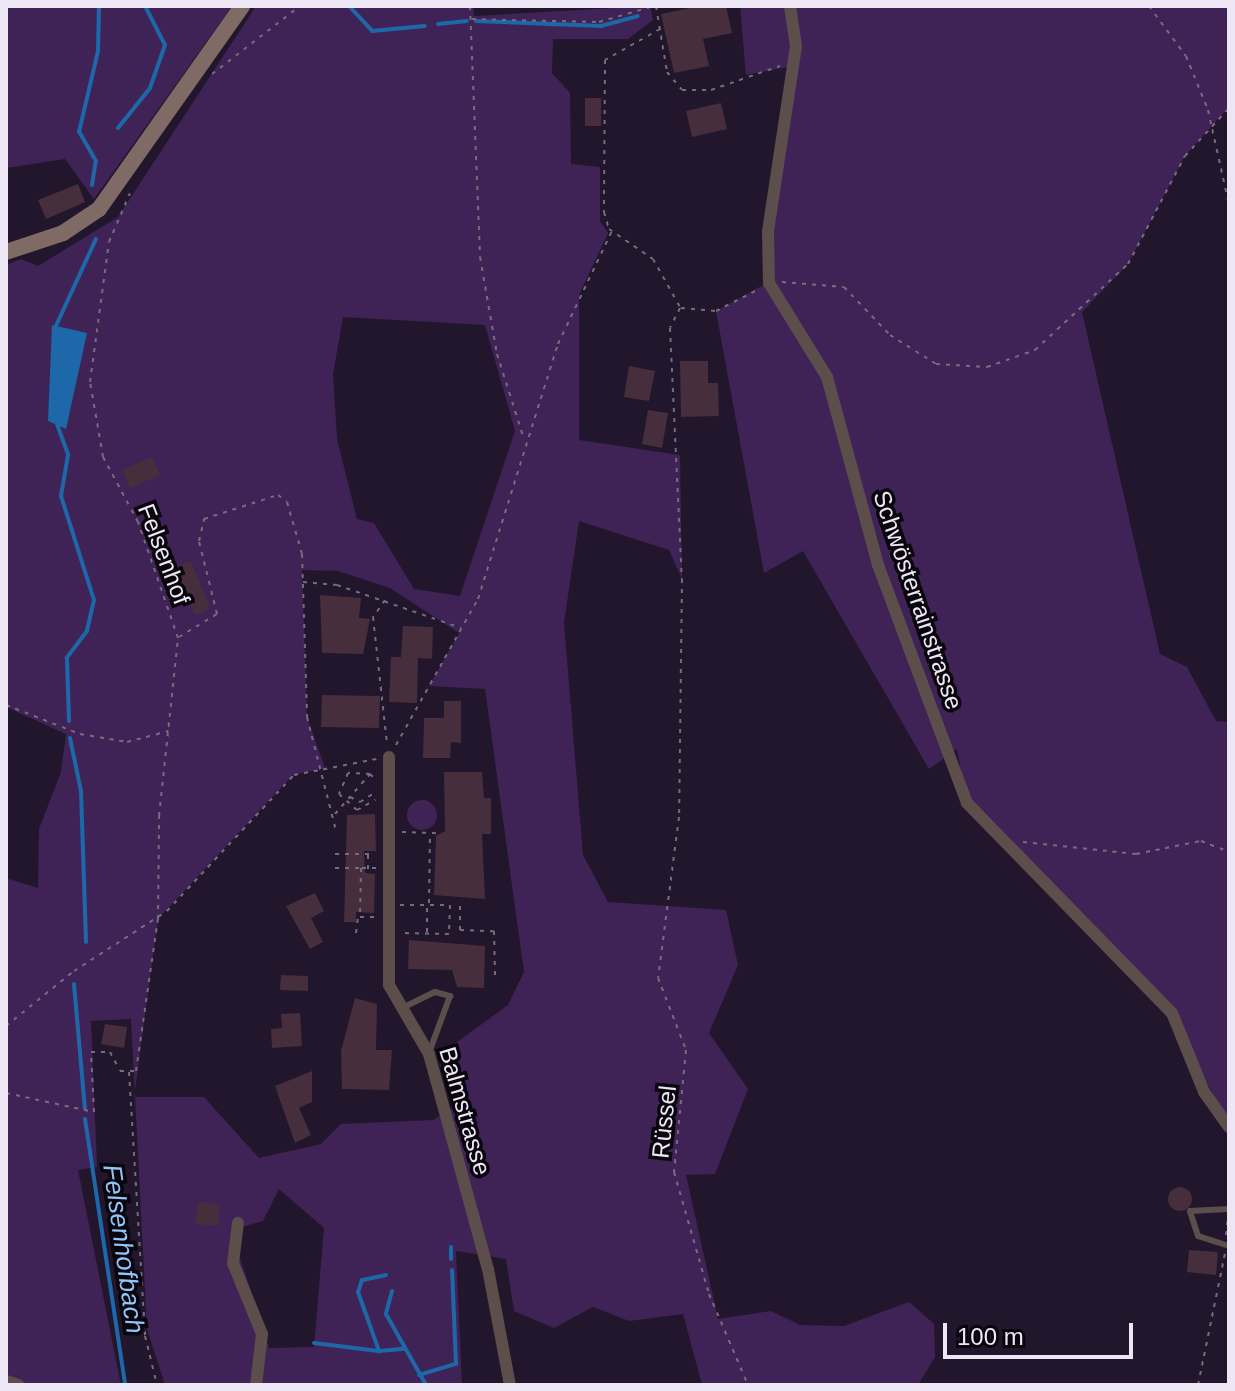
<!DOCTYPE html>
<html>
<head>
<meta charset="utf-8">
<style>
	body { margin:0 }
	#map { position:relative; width:1235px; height:1391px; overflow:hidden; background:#21162b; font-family:Arial,sans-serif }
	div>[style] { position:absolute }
	.green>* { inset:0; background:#402356 }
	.round { border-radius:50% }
	.water>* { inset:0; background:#1c68a8 }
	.stream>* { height:4px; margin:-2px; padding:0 2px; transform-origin:2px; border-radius:2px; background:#1c68a8 }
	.building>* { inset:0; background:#462e3d }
	.path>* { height:2px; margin-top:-1px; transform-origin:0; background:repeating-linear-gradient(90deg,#756c7e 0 4px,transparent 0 10px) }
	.lane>* { height:6px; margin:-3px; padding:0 3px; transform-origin:3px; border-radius:3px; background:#5b4e4b }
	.street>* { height:12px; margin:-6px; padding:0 6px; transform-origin:6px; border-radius:6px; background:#5b4e4b }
	.secondary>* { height:16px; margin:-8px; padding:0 8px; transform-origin:8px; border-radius:8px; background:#7f6a65 }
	span { translate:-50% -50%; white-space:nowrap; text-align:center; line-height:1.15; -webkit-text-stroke:7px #08050c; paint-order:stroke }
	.street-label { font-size:24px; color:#ede6f4 }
	.water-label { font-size:26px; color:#91c6fa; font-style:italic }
	.frame { position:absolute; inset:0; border:8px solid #ede6f4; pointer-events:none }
	.scale { position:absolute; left:943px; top:1323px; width:190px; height:36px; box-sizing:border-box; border:4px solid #ede6f4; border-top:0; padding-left:10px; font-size:24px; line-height:28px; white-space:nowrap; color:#ede6f4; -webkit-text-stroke:6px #08050c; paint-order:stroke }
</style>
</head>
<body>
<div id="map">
	<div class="green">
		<i style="clip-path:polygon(6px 6px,232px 6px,94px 199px,65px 159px,6px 168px)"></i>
		<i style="clip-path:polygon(evenodd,256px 6px,473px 6px,474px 16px,650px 6px,653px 20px,628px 39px,553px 39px,552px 73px,570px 93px,571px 164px,600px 167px,600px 221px,608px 233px,579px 295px,579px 440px,680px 455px,682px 579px,669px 550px,579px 521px,564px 623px,583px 855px,608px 902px,726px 910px,738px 965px,709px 1033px,748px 1089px,715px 1174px,686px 1175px,718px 1319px,771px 1311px,800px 1325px,844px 1326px,909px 1302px,934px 1324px,935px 1357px,918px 1385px,702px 1385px,683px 1314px,629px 1321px,593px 1307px,554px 1328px,514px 1311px,506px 1259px,456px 1251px,462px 1385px,165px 1385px,147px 1329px,131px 1019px,91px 1021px,97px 1167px,78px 1170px,121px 1385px,6px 1385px,6px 878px,38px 888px,39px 829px,61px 772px,66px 734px,6px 707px,6px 265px,21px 259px,38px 266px,118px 217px,256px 6px,343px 317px,485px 325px,515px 431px,460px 596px,414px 589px,374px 523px,357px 519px,337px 439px,333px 374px,343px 317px,256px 6px,302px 570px,338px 571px,390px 588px,459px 633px,429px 686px,485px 689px,524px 972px,508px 1005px,442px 1053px,452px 1108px,433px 1120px,341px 1124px,321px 1144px,259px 1158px,204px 1097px,134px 1097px,158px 919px,293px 775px,325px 768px,307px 717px,302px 570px,256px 6px,279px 1189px,324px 1228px,314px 1347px,269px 1348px,231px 1230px,263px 1221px,279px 1189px)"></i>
		<i style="clip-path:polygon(740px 6px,1229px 6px,1229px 107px,1185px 156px,1128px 264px,1082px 312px,1160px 654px,1187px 667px,1216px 721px,1229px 722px,1229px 1127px,1172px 1013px,967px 803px,957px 749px,929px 769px,803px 551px,764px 573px,716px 311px,769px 282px,768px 232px,793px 66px,746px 75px)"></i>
		<i class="round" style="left:407px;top:800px;width:30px;height:30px"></i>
	</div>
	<div class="water">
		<i style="clip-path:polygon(52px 325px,87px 333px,66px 429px,48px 421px)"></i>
	</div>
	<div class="stream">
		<i style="left:350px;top:7px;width:33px;rotate:47deg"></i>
		<i style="left:372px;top:31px;width:53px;rotate:-5.4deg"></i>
		<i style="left:476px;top:21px;width:125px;rotate:2.3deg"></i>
		<i style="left:601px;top:26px;width:38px;rotate:-15deg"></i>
		<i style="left:438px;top:24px;width:29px;rotate:-6deg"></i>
		<i style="left:118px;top:128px;width:51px;rotate:-51.3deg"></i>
		<i style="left:150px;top:88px;width:46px;rotate:-70.8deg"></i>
		<i style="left:165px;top:45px;width:44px;rotate:-117.1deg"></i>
		<i style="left:92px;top:185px;width:24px;rotate:-81deg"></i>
		<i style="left:96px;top:161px;width:34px;rotate:-120deg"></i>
		<i style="left:79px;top:132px;width:83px;rotate:-76.8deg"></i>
		<i style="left:98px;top:51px;width:45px;rotate:-88.7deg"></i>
		<i style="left:55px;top:328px;width:98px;rotate:-65.3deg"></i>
		<i style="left:57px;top:424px;width:33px;rotate:70deg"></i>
		<i style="left:68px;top:455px;width:42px;rotate:99.7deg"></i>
		<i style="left:61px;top:496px;width:109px;rotate:72.4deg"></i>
		<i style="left:94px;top:600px;width:32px;rotate:103deg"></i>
		<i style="left:87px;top:631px;width:34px;rotate:127deg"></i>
		<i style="left:67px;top:658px;width:63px;rotate:88.2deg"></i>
		<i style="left:70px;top:738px;width:54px;rotate:78.3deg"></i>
		<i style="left:81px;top:791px;width:151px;rotate:88.1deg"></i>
		<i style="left:74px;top:984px;width:125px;rotate:85deg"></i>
		<i style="left:85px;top:1119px;width:269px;rotate:81.4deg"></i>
		<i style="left:451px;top:1247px;width:12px;rotate:90deg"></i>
		<i style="left:386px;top:1275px;width:25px;rotate:168deg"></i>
		<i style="left:362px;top:1280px;width:13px;rotate:108deg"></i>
		<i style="left:358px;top:1292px;width:63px;rotate:70.4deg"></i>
		<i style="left:379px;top:1351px;width:25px;rotate:-5deg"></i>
		<i style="left:392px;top:1291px;width:24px;rotate:105deg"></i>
		<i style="left:386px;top:1314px;width:81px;rotate:60.6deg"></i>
		<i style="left:314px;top:1343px;width:65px;rotate:7deg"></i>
		<i style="left:419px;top:1375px;width:39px;rotate:-17deg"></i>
		<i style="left:456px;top:1364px;width:94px;rotate:-92.4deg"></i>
	</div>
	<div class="building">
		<i style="clip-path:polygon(699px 6px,726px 6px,732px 33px,703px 39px,709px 66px,674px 73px,661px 14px)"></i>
		<i style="clip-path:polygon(585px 98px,601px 98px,601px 126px,585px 126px)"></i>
		<i style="clip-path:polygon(721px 103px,727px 129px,692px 137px,686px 111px)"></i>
		<i style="clip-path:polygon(78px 184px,85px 202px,46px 219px,38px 200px)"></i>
		<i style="clip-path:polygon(680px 361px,708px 361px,708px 383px,718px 383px,719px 416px,681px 417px)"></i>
		<i style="clip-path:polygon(629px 366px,655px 371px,649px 401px,624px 397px)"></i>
		<i style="clip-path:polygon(648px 410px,668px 413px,662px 448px,642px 444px)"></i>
		<i style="clip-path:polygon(152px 457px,160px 475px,130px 488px,122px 470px)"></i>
		<i style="clip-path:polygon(191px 561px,210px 609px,195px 615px,188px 597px,170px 603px,159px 573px)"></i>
		<i style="clip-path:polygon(320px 595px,361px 598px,359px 618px,370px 619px,363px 654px,322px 653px)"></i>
		<i style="clip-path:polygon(403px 626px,433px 627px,432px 659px,418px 658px,417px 703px,389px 702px,391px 657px,401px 657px)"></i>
		<i style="clip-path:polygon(322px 695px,380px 696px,379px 728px,321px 727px)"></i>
		<i style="clip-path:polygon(444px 701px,461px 701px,461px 743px,451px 742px,450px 758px,423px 758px,424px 718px,444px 718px)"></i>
		<i style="clip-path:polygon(444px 772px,482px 772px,484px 798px,491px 798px,491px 834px,482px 834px,485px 899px,434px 895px,436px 836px,445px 831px)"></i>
		<i style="clip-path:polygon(375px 814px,376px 851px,364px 851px,365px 873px,375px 874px,374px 913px,356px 912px,356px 922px,344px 922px,347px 815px)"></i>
		<i style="clip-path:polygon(315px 893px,324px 911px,311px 918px,323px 942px,310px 949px,286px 906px)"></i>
		<i style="clip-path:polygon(409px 940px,485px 946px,484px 988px,457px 987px,452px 970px,408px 969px)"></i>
		<i style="clip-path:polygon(281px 975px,308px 976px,308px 991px,280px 990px)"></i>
		<i style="clip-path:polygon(355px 998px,377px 1004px,376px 1050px,392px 1050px,389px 1090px,342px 1089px,341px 1051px)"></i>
		<i style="clip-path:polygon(300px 1013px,302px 1046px,272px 1048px,271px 1029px,282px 1028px,281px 1014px)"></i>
		<i style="clip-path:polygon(105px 1024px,127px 1027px,124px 1048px,101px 1044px)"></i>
		<i style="clip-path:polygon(312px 1071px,312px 1102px,299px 1108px,311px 1135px,295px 1143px,275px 1086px)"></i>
		<i class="round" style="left:1168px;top:1187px;width:24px;height:24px"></i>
		<i style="clip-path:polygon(198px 1202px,220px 1204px,218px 1226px,195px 1224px)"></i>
		<i style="clip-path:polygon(1189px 1250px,1218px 1252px,1216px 1275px,1187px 1272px)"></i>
	</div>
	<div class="path">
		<i style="left:470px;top:6px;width:251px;rotate:87.7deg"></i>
		<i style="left:480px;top:257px;width:98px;rotate:80.1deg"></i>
		<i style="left:497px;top:354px;width:89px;rotate:72.4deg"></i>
		<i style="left:656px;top:6px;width:67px;rotate:80.5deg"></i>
		<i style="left:667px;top:72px;width:23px;rotate:50deg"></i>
		<i style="left:682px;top:90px;width:29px"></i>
		<i style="left:711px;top:90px;width:73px;rotate:-19.2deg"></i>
		<i style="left:1149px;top:6px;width:62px;rotate:53.5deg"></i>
		<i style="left:1186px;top:56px;width:58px;rotate:67.8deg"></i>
		<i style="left:1208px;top:110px;width:97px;rotate:77.5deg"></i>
		<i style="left:472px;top:19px;width:127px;rotate:1.4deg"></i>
		<i style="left:599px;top:22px;width:57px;rotate:-16.2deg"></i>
		<i style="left:660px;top:29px;width:63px;rotate:150.6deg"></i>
		<i style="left:605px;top:60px;width:152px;rotate:90.4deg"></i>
		<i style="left:604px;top:212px;width:18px;rotate:74deg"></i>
		<i style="left:609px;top:229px;width:53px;rotate:34.3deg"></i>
		<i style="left:653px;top:259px;width:55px;rotate:60.6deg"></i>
		<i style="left:212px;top:74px;width:111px;rotate:-37.7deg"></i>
		<i style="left:782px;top:282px;width:62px;rotate:4.6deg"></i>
		<i style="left:844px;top:287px;width:66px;rotate:46.2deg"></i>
		<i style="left:890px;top:335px;width:54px;rotate:32.2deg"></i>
		<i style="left:936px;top:364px;width:51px;rotate:3.4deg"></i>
		<i style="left:987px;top:367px;width:51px;rotate:-19.5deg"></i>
		<i style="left:1035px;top:350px;width:127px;rotate:-42.8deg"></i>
		<i style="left:1128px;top:264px;width:122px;rotate:-62.2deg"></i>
		<i style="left:1185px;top:156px;width:65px;rotate:-47.5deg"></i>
		<i style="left:680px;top:308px;width:22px;rotate:117deg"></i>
		<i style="left:670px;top:328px;width:251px;rotate:87.3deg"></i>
		<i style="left:682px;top:579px;width:238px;rotate:90.7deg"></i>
		<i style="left:679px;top:817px;width:162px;rotate:97.4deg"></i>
		<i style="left:658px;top:978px;width:77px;rotate:68.7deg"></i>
		<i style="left:686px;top:1050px;width:123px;rotate:95.6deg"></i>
		<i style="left:674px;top:1172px;width:127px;rotate:74deg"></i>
		<i style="left:709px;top:1294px;width:99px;rotate:66.8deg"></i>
		<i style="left:681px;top:308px;width:35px;rotate:5deg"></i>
		<i style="left:716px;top:311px;width:46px;rotate:-27.1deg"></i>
		<i style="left:303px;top:582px;width:34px;rotate:5deg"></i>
		<i style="left:337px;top:585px;width:131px;rotate:19.1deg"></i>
		<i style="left:385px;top:600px;width:21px;rotate:125deg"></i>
		<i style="left:373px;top:617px;width:128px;rotate:83.7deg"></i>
		<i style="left:179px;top:637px;width:44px;rotate:-31.2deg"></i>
		<i style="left:217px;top:614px;width:75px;rotate:-103.9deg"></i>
		<i style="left:199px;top:541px;width:23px;rotate:-77deg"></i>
		<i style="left:204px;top:519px;width:78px;rotate:-18deg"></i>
		<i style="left:278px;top:495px;width:11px;rotate:38deg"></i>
		<i style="left:287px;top:502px;width:54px;rotate:73.9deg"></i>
		<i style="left:302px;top:554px;width:163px;rotate:88.2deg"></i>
		<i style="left:307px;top:717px;width:118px;rotate:75.7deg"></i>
		<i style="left:6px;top:705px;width:79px;rotate:21.4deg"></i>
		<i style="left:80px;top:734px;width:48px;rotate:9.7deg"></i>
		<i style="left:127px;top:742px;width:43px;rotate:-14.7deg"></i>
		<i style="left:396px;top:745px;width:167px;rotate:-60.7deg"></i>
		<i style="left:478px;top:599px;width:267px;rotate:-72.6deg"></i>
		<i style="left:558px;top:344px;width:125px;rotate:-64.5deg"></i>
		<i style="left:370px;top:774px;width:22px;rotate:-177deg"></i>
		<i style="left:348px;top:773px;width:23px;rotate:113deg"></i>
		<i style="left:339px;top:794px;width:24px;rotate:42deg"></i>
		<i style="left:357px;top:810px;width:21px;rotate:-29deg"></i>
		<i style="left:350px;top:797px;width:11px;rotate:27deg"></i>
		<i style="left:360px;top:802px;width:19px;rotate:-32deg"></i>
		<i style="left:335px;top:814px;width:53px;rotate:-48.8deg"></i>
		<i style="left:370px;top:774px;width:7px;rotate:45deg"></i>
		<i style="left:402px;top:832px;width:38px;rotate:2deg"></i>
		<i style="left:1023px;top:842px;width:114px;rotate:6.1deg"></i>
		<i style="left:1136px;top:854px;width:66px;rotate:-11.3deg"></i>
		<i style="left:1201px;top:841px;width:30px;rotate:21deg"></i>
		<i style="left:335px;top:854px;width:40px"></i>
		<i style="left:335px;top:868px;width:25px"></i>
		<i style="left:376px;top:868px;width:15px;rotate:180deg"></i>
		<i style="left:361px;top:868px;width:49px;rotate:91.2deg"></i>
		<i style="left:360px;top:917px;width:18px"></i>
		<i style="left:368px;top:869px;width:14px;rotate:-90deg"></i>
		<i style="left:429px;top:903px;width:70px;rotate:-89.2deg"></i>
		<i style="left:400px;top:905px;width:50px"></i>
		<i style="left:450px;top:905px;width:29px;rotate:92deg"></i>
		<i style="left:449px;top:934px;width:48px;rotate:-178.8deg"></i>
		<i style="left:460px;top:906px;width:24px;rotate:90deg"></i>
		<i style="left:460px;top:930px;width:34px;rotate:2deg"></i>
		<i style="left:494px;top:931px;width:44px;rotate:88.7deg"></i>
		<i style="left:427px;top:932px;width:26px;rotate:-90deg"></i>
		<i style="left:356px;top:933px;width:16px;rotate:-83deg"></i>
		<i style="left:6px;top:1026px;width:87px;rotate:-39deg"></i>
		<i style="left:74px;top:971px;width:111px;rotate:-32.8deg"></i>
		<i style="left:167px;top:911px;width:186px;rotate:-47deg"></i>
		<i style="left:294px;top:775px;width:84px;rotate:-11deg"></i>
		<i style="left:129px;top:1072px;width:264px;rotate:86.5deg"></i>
		<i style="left:145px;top:1336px;width:50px;rotate:76.2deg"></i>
		<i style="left:6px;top:1093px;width:90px;rotate:12.2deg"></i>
		<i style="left:94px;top:1112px;width:60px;rotate:-92.9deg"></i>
		<i style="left:91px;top:1052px;width:19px"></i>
		<i style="left:110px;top:1052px;width:21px;rotate:62deg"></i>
		<i style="left:120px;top:1071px;width:16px"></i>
		<i style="left:136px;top:1071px;width:154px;rotate:-81.8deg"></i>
		<i style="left:158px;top:919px;width:103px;rotate:-89.4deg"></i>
		<i style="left:159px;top:816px;width:179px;rotate:-83.9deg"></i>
		<i style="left:178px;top:638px;width:123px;rotate:-109deg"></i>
		<i style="left:138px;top:522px;width:74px;rotate:-118.3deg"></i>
		<i style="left:103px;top:457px;width:76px;rotate:-99.8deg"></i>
		<i style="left:90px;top:382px;width:141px;rotate:-82.3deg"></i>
		<i style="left:109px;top:242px;width:53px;rotate:-66.8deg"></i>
		<i style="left:1226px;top:1235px;width:18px;rotate:-84deg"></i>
		<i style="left:1198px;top:1385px;width:135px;rotate:-78.4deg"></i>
	</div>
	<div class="lane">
		<i style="left:402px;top:1008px;width:37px;rotate:-26deg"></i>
		<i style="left:435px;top:992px;width:16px;rotate:15deg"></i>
		<i style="left:450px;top:996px;width:58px;rotate:110.3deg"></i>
		<i style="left:1226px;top:1245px;width:29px;rotate:-162deg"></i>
		<i style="left:1198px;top:1236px;width:26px;rotate:-108deg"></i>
		<i style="left:1190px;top:1211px;width:38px;rotate:-3deg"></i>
	</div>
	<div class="street">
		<i style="left:790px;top:6px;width:40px;rotate:81.5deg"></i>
		<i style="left:796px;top:46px;width:188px;rotate:98.6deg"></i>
		<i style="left:768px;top:232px;width:51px;rotate:88.9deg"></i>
		<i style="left:769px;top:283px;width:110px;rotate:58.3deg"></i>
		<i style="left:827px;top:377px;width:195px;rotate:74.8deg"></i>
		<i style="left:878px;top:565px;width:254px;rotate:69.5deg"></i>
		<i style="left:967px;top:803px;width:293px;rotate:45.7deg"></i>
		<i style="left:1172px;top:1013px;width:85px;rotate:67.9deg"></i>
		<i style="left:1204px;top:1092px;width:43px;rotate:54.5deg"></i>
		<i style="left:389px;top:757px;width:228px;rotate:90deg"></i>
		<i style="left:389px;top:985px;width:80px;rotate:59.9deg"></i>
		<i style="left:429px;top:1054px;width:223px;rotate:74.7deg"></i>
		<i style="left:488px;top:1269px;width:118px;rotate:79.3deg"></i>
		<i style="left:238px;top:1223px;width:40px;rotate:97.1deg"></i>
		<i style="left:233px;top:1263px;width:77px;rotate:67.8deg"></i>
		<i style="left:262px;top:1334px;width:51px;rotate:96.7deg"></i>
		<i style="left:6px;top:1381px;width:13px;rotate:18deg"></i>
	</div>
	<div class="secondary">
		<i style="left:6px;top:252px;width:60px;rotate:-18.4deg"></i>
		<i style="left:63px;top:233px;width:43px;rotate:-33.7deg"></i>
		<i style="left:99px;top:209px;width:248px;rotate:-54.8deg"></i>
	</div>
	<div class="street-label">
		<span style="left:164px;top:554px;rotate:69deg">Felsenhof</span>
		<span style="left:918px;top:600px;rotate:71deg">Schwösterrainstrasse</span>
		<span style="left:465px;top:1111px;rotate:74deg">Balmstrasse</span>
		<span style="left:664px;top:1122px;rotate:-84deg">Rüssel</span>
	</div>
	<div class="water-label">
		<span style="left:123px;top:1249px;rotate:82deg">Felsenhofbach</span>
	</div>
	<div class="frame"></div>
	<div class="scale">100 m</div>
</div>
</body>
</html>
